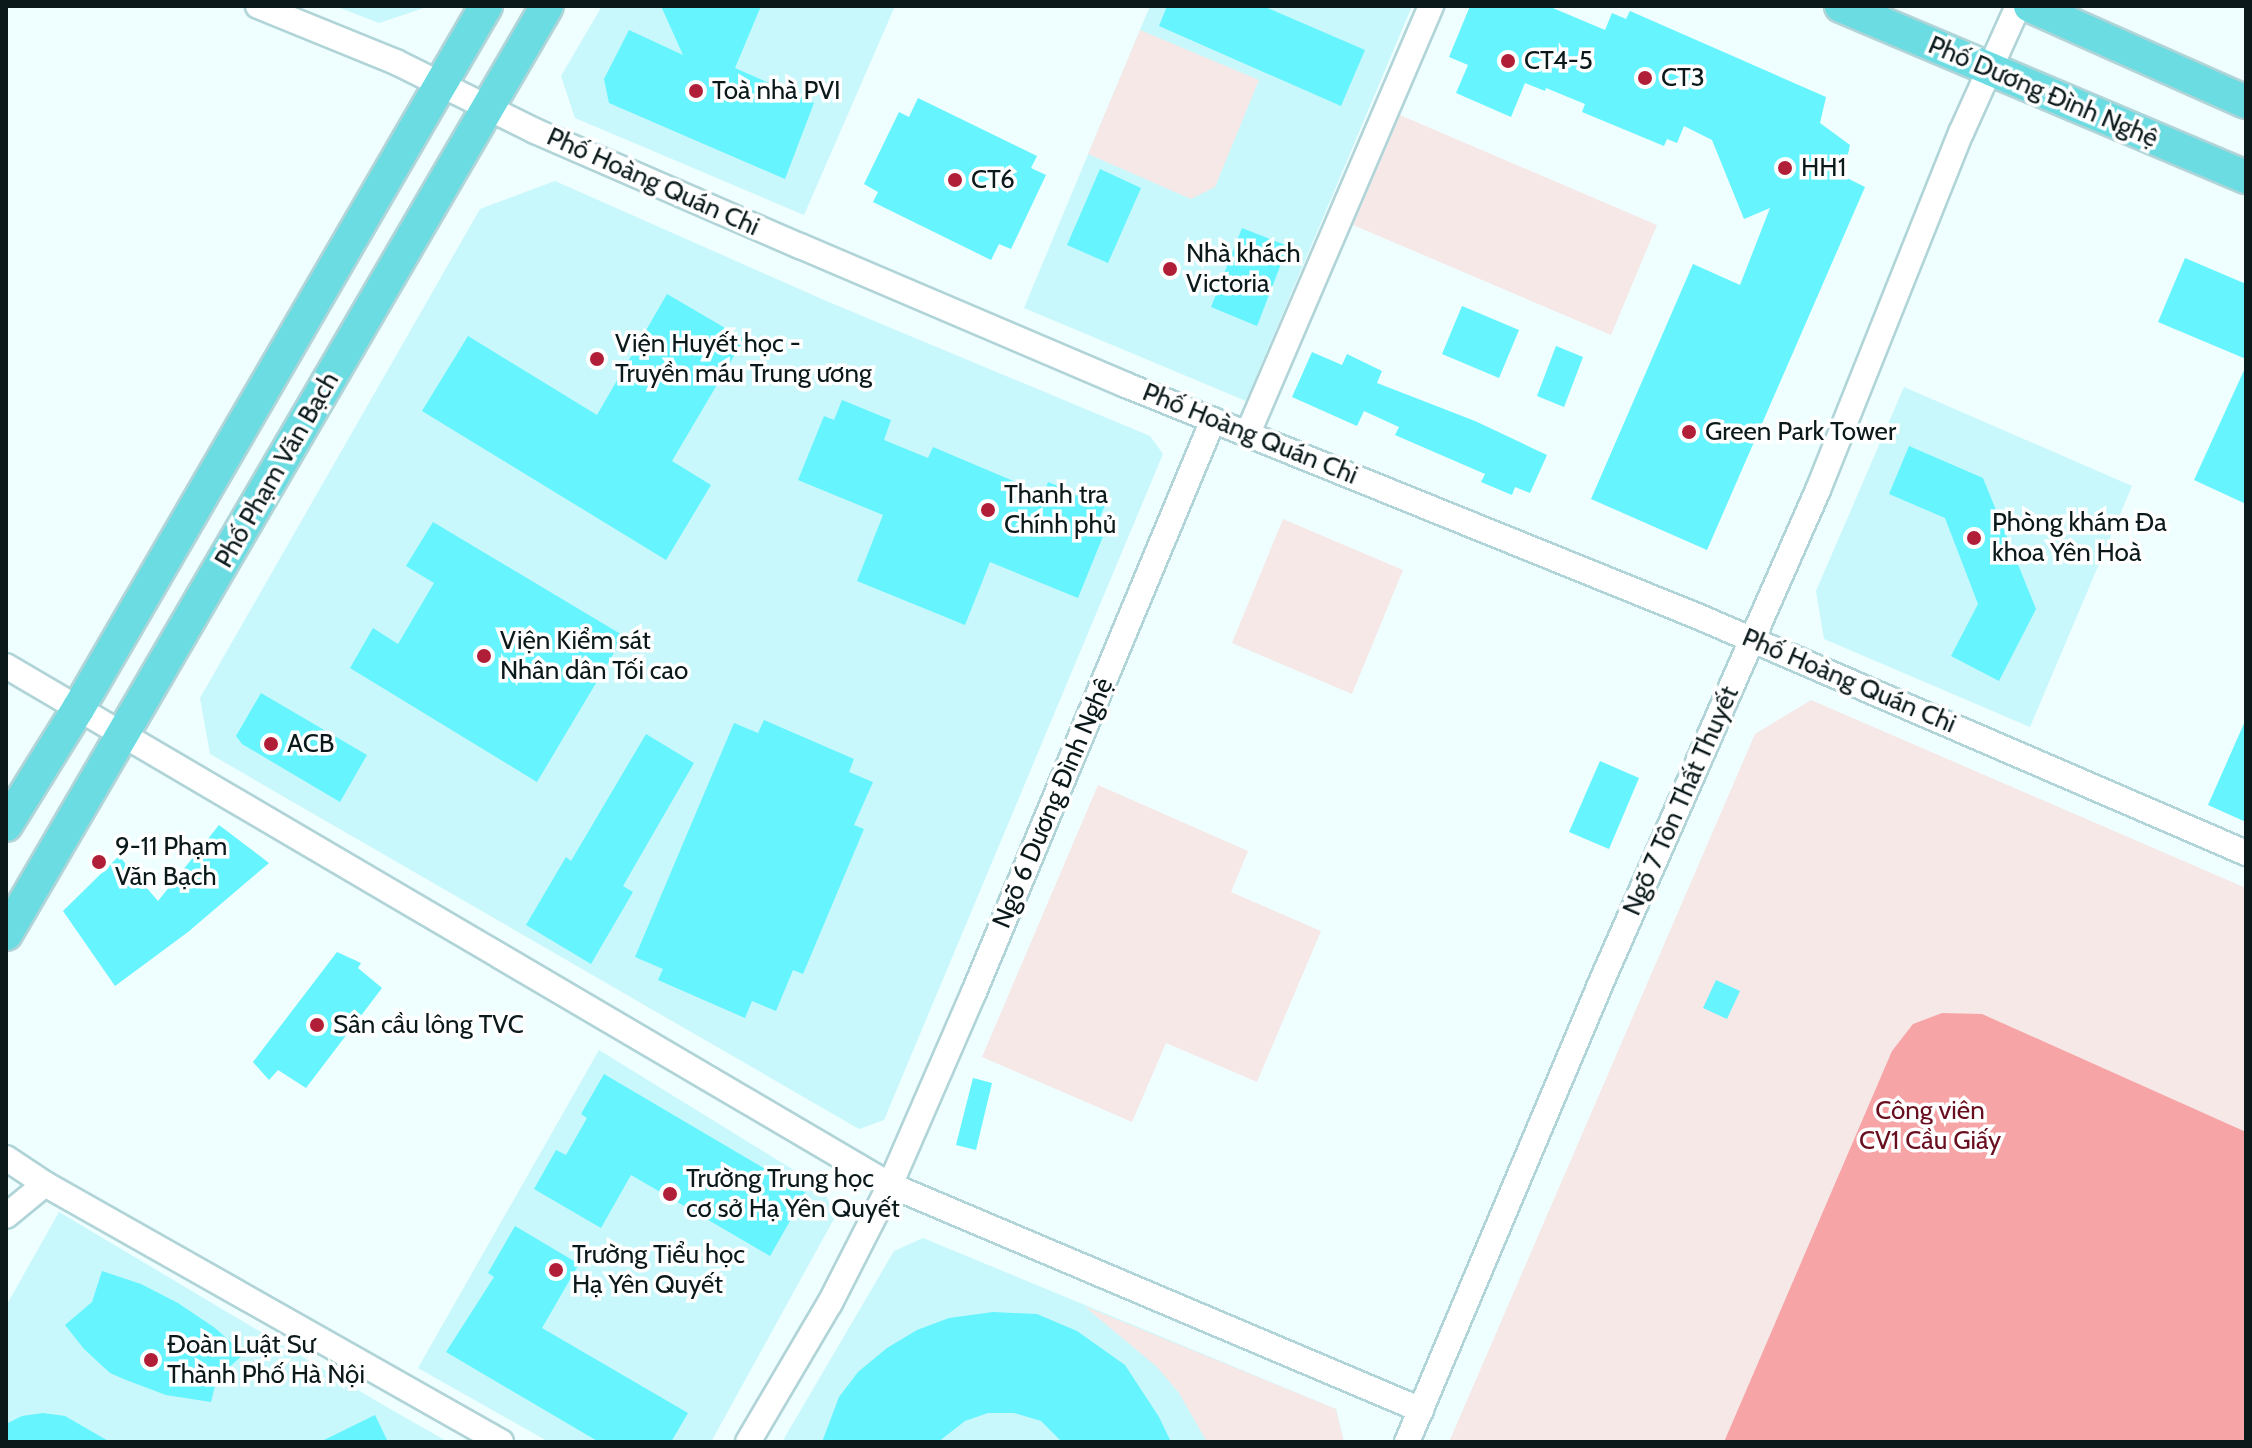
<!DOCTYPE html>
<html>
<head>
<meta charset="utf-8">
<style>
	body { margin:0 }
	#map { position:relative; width:2252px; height:1448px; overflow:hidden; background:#effeff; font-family:Cabin,sans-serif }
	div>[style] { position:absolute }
	.built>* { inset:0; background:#c8f8fb }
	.green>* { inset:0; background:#f6e8e7 }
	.water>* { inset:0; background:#f6a4a6 }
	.building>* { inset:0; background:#66f4fe }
	.roads { filter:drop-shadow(2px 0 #b0d4d7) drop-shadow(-2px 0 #b0d4d7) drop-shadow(0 2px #b0d4d7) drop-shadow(0 -2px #b0d4d7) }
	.minor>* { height:24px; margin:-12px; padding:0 12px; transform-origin:12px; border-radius:12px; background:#fff }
	.major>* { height:32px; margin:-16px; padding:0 16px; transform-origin:16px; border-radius:16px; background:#6adce2 }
	.dots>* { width:22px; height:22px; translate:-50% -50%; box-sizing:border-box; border:4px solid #fff; border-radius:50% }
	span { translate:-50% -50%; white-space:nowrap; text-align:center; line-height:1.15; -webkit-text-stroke:7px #fff; paint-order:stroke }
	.poi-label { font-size:26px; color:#0b191a }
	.left { translate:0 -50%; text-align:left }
	.street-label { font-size:26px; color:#0b191a }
	.park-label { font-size:26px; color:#690e1e }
	.frame { position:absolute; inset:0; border:8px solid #0b191a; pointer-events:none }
</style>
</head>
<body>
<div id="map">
	<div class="built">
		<i style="clip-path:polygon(335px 6px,430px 6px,379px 23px)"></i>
		<i style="clip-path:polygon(602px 6px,895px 6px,804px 215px,575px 118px,561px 76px)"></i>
		<i style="clip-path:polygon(1150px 6px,1412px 6px,1246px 401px,1024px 308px)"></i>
		<i style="clip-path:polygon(555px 181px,824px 300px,1150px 436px,1163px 454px,884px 1120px,859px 1129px,210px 754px,200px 698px,480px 209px)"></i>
		<i style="clip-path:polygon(1904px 387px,2132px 486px,2030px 727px,1824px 639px,1816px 591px)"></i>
		<i style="clip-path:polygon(599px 1050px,823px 1188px,835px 1217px,711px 1442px,549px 1442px,418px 1368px)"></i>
		<i style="clip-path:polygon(59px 1212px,385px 1406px,448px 1442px,6px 1442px,6px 1306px)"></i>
		<i style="clip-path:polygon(923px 1238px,1336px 1409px,1344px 1442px,782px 1442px,894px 1251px)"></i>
	</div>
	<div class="green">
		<i style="clip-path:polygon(1140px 30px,1259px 80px,1215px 187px,1191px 199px,1088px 154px)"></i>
		<i style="clip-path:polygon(1400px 115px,1657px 225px,1611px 335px,1353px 225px)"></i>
		<i style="clip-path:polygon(1283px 519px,1403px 570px,1352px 694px,1232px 643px)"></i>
		<i style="clip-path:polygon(1811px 700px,2246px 888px,2246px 1442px,1449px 1442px,1755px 734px)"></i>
		<i style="clip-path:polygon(1098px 785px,1248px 851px,1231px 892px,1321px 931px,1257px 1082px,1166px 1043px,1132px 1122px,982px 1057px)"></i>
		<i style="clip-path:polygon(1084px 1306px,1336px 1409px,1344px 1442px,1207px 1442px,1179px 1393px,1157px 1367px)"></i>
	</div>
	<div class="water">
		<i style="clip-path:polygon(1942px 1013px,1982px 1014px,2246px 1132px,2246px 1442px,1724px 1442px,1892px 1051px,1913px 1024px)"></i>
	</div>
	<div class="building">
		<i style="clip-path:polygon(661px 6px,761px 6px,735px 68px,814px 103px,785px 179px,609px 103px,604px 79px,629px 30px,683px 55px)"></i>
		<i style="clip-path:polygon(1167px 6px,1263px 6px,1365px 50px,1341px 106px,1159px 26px)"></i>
		<i style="clip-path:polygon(1470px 6px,1548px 6px,1605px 30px,1612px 13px,1626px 19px,1630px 11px,1826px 97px,1820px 123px,1850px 145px,1843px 176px,1865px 187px,1707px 550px,1591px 499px,1693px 264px,1740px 285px,1770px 208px,1744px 219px,1712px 140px,1684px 126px,1677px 143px,1667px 139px,1664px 146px,1582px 112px,1585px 104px,1546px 88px,1545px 91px,1525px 83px,1511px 117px,1456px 93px,1468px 65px,1449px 57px)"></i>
		<i style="clip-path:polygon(918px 98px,1037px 156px,1031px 168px,1046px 175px,1011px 249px,999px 244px,991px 260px,873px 202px,878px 192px,864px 184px,899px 112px,909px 117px)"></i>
		<i style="clip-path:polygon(1100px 169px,1141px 188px,1108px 263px,1067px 245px)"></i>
		<i style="clip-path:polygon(1242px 228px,1288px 246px,1257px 326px,1211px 307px)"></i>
		<i style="clip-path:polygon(2185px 258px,2246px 284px,2246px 359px,2158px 322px)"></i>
		<i style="clip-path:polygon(667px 294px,744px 339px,672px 461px,711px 485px,666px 560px,422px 411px,468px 336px,597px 415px)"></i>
		<i style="clip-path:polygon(1462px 306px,1519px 330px,1499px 378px,1442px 354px)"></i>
		<i style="clip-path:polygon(1556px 346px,1583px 357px,1564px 407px,1537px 396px)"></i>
		<i style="clip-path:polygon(1312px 352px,1342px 365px,1347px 354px,1382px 371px,1377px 383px,1475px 421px,1547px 455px,1530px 493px,1515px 487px,1512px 495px,1481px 482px,1485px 474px,1395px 435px,1399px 427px,1364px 411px,1357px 426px,1292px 397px)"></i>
		<i style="clip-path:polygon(2246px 366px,2246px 504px,2194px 480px)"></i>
		<i style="clip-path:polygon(842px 400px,891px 420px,884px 440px,928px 458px,933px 447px,1044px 494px,1048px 482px,1105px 505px,1097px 525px,1106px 529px,1078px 598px,990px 562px,965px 625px,857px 581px,883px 515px,798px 480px,824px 416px,834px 420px)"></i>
		<i style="clip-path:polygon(1909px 446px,1983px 478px,2036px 609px,1999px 681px,1951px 656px,1978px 604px,1945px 518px,1889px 494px)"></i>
		<i style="clip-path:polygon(433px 522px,624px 636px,537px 782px,350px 668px,373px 628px,398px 644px,434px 583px,406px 566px)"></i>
		<i style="clip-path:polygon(261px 693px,367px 755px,340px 802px,242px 744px,236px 736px)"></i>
		<i style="clip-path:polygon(2246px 719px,2246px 822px,2208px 805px)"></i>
		<i style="clip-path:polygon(764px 720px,854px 759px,849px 772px,873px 782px,854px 825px,864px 829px,803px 974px,793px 970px,776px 1011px,752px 1001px,745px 1018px,658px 980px,663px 969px,635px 957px,734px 723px,758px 733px)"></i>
		<i style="clip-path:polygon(646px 734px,694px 763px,623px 886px,633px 892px,591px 964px,526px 925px,566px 857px,571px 861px)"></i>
		<i style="clip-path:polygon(1600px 761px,1639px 778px,1609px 849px,1569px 832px)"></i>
		<i style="clip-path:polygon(219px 825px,269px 863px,188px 932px,115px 986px,63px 911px,119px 856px,158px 901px)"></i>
		<i style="clip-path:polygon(337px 952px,361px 963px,358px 968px,382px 988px,306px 1088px,278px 1070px,269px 1080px,253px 1062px)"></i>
		<i style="clip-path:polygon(1716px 980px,1740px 991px,1727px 1019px,1703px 1008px)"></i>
		<i style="clip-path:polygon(604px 1074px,806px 1193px,770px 1256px,631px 1175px,601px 1228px,534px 1189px,556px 1150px,566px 1155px,587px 1118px,581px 1114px)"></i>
		<i style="clip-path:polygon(973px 1078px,992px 1083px,976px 1150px,956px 1145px)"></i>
		<i style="clip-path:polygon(515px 1226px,579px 1264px,542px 1328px,688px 1413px,671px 1442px,599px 1442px,446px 1352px,494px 1277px,488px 1273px)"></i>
		<i style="clip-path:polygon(102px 1271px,141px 1284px,178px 1303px,215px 1328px,244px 1354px,217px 1378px,211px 1402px,166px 1395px,126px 1380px,110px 1373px,84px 1349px,65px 1325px,92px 1302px)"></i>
		<i style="clip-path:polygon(993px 1312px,1037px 1314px,1077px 1331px,1125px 1365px,1159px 1417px,1171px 1442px,1062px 1442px,1041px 1421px,1014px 1413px,988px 1413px,965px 1421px,938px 1442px,822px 1442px,839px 1397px,858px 1372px,887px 1348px,917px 1330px,949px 1318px)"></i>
		<i style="clip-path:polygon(43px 1413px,65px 1416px,110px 1442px,6px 1442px,6px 1424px,22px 1416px)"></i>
		<i style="clip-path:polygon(375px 1415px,388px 1442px,320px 1442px)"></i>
	</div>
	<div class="roads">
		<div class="minor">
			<i style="left:258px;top:6px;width:149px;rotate:22.1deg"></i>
			<i style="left:396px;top:62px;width:155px;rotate:26.4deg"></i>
			<i style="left:535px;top:131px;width:289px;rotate:23.5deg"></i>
			<i style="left:800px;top:246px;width:354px;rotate:23.1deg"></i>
			<i style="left:1126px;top:385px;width:616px;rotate:22.03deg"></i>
			<i style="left:1697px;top:616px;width:598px;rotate:23.35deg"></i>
			<i style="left:1248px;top:433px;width:465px;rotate:-66.8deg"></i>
			<i style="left:6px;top:666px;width:1025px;rotate:30.42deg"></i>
			<i style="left:890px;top:1185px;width:577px;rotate:22.96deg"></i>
			<i style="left:6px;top:1158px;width:47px;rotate:33.7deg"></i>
			<i style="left:45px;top:1184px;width:524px;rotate:29.5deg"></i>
			<i style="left:6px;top:1216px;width:50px;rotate:-39.4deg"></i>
			<i style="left:748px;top:1442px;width:161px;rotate:-59.5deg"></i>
			<i style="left:830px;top:1303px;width:132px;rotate:-63deg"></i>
			<i style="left:890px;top:1185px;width:210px;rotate:-66.5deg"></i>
			<i style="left:974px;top:992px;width:620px;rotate:-67.32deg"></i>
			<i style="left:1407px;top:1442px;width:494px;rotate:-67.1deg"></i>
			<i style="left:1599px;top:987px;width:543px;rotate:-66.22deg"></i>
			<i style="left:1818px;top:490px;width:385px;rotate:-68.2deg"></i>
			<i style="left:1961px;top:133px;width:139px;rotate:-65.8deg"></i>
		</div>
		<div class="major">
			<i style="left:1841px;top:6px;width:440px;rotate:22.9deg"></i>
			<i style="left:2030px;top:6px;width:236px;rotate:24deg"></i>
			<i style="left:6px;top:825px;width:137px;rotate:-58.2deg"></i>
			<i style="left:78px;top:709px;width:813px;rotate:-59.87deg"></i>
			<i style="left:6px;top:934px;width:1074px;rotate:-59.76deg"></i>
		</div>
	</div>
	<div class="dots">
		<i style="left:1508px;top:61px;background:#b11e38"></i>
		<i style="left:1645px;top:78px;background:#b11e38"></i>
		<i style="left:696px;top:91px;background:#b11e38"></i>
		<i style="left:1785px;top:168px;background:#b11e38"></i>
		<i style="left:955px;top:180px;background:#b11e38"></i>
		<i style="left:1170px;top:269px;background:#b11e38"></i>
		<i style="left:597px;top:359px;background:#b11e38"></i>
		<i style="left:1689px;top:432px;background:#b11e38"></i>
		<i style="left:988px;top:510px;background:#b11e38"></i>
		<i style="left:1974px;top:538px;background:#b11e38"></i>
		<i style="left:484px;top:656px;background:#b11e38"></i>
		<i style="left:271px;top:744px;background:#b11e38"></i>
		<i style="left:99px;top:862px;background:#b11e38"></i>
		<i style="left:317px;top:1025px;background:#b11e38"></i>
		<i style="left:670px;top:1194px;background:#b11e38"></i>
		<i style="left:556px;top:1270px;background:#b11e38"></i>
		<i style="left:151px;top:1360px;background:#b11e38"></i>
	</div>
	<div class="poi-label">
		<span class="left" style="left:1524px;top:61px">CT4-5</span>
		<span class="left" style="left:1661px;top:78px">CT3</span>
		<span class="left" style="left:712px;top:91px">Toà nhà PVI</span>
		<span class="left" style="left:1801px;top:168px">HH1</span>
		<span class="left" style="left:971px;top:180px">CT6</span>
		<span class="left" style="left:1186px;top:269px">Nhà khách<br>Victoria</span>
		<span class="left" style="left:615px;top:359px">Viện Huyết học -<br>Truyền máu Trung ương</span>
		<span class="left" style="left:1705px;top:432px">Green Park Tower</span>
		<span class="left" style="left:1004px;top:510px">Thanh tra<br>Chính phủ</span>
		<span class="left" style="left:1992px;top:538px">Phòng khám Đa<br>khoa Yên Hoà</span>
		<span class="left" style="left:500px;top:656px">Viện Kiểm sát<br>Nhân dân Tối cao</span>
		<span class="left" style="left:287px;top:744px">ACB</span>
		<span class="left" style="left:115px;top:862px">9-11 Phạm<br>Văn Bạch</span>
		<span class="left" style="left:333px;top:1025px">Sân cầu lông TVC</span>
		<span class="left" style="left:686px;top:1194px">Trường Trung học<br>cơ sở Hạ Yên Quyết</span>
		<span class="left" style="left:572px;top:1270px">Trường Tiểu học<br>Hạ Yên Quyết</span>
		<span class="left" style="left:167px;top:1360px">Đoàn Luật Sư<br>Thành Phố Hà Nội</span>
	</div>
	<div class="street-label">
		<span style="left:2043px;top:92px;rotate:23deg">Phố Dương Đình Nghệ</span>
		<span style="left:653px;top:182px;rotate:24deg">Phố Hoàng Quán Chi</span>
		<span style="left:1250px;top:434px;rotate:22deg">Phố Hoàng Quán Chi</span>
		<span style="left:277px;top:470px;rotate:-60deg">Phố Phạm Văn Bạch</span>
		<span style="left:1849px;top:681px;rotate:23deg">Phố Hoàng Quán Chi</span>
		<span style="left:1681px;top:801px;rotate:-66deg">Ngõ 7 Tôn Thất Thuyết</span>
		<span style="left:1053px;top:803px;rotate:-67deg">Ngõ 6 Dương Đình Nghệ</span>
	</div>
	<div class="park-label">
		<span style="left:1930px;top:1126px">Công viên<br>CV1 Cầu Giấy</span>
	</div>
	<div class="frame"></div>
</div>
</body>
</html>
